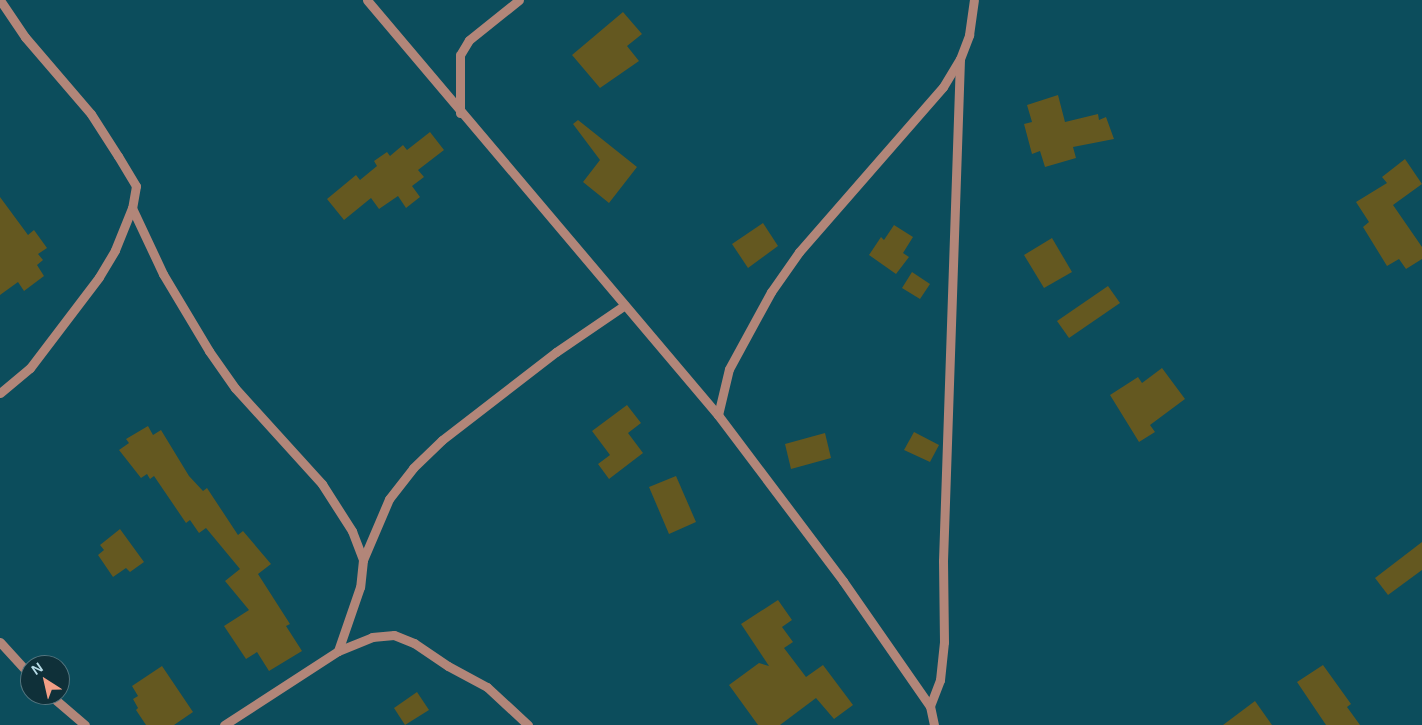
<!DOCTYPE html>
<html>
<head>
<meta charset="utf-8">
<style>
	body { margin:0 }
	#map { position:relative; width:1422px; height:725px; overflow:hidden; background:#0c4d5c; font-family:Helvetica,sans-serif }
	div>[style] { position:absolute }
	.building>* { inset:0; background:#645820 }
	.minor>* { height:9px; margin:-4.5px; padding:0 4.5px; transform-origin:4.5px; border-radius:4.5px; background:#b28679 }
	span { translate:-50% -50%; white-space:nowrap; text-align:center; line-height:1.15; -webkit-text-stroke:4px #0f3039; paint-order:stroke }
	.north { position:absolute; left:20px; top:655px; width:50px; height:50px; box-sizing:border-box; background:#0f3039; border:1px solid #53757f; border-radius:50%; rotate:325deg; font-size:14px; font-weight:700; line-height:20px; text-align:center; color:#b8dce7 }
	.north::after { content:''; display:block; margin:auto; width:18px; height:22px; background:#f39f86; clip-path:polygon(50% 0,100% 100%,50% 72%,0 100%) }
</style>
</head>
<body>
<div id="map">
	<div class="building">
		<i style="clip-path:polygon(623px 12px,642px 34px,627px 46px,639px 61px,600px 88px,572px 55px)"></i>
		<i style="clip-path:polygon(1058px 95px,1065px 122px,1098px 114px,1099px 120px,1106px 117px,1114px 139px,1073px 147px,1076px 158px,1045px 167px,1040px 151px,1032px 154px,1024px 124px,1032px 122px,1027px 105px)"></i>
		<i style="clip-path:polygon(578px 120px,637px 167px,609px 203px,583px 182px,600px 160px,573px 124px)"></i>
		<i style="clip-path:polygon(430px 132px,444px 150px,418px 170px,424px 177px,412px 186px,420px 197px,406px 208px,398px 196px,379px 209px,371px 198px,344px 220px,327px 199px,356px 175px,360px 180px,377px 166px,374px 161px,387px 152px,390px 156px,403px 145px,407px 150px)"></i>
		<i style="clip-path:polygon(1405px 159px,1422px 184px,1393px 205px,1422px 247px,1422px 259px,1406px 269px,1399px 259px,1387px 266px,1363px 227px,1369px 222px,1356px 202px,1387px 183px,1382px 177px)"></i>
		<i style="clip-path:polygon(0 197px,28px 235px,34px 230px,47px 248px,38px 254px,43px 260px,37px 265px,44px 276px,24px 291px,18px 282px,0 295px)"></i>
		<i style="clip-path:polygon(763px 223px,778px 246px,748px 268px,732px 244px)"></i>
		<i style="clip-path:polygon(894px 225px,913px 237px,903px 253px,909px 257px,896px 274px,869px 255px,881px 237px,884px 240px)"></i>
		<i style="clip-path:polygon(1052px 238px,1072px 272px,1044px 288px,1024px 255px)"></i>
		<i style="clip-path:polygon(912px 272px,930px 284px,920px 299px,902px 288px)"></i>
		<i style="clip-path:polygon(1108px 286px,1120px 303px,1069px 338px,1057px 321px)"></i>
		<i style="clip-path:polygon(1162px 368px,1185px 399px,1150px 425px,1155px 432px,1139px 442px,1110px 395px,1138px 377px,1142px 383px)"></i>
		<i style="clip-path:polygon(627px 405px,641px 423px,628px 433px,643px 453px,609px 479px,598px 464px,610px 455px,592px 431px)"></i>
		<i style="clip-path:polygon(148px 426px,153px 435px,161px 430px,189px 476px,203px 491px,207px 488px,238px 535px,243px 531px,271px 564px,258px 574px,290px 624px,286px 626px,302px 651px,269px 671px,257px 652px,246px 659px,224px 626px,249px 610px,225px 581px,240px 569px,206px 528px,199px 533px,190px 520px,186px 523px,154px 476px,150px 479px,147px 474px,141px 478px,119px 450px,129px 443px,126px 439px)"></i>
		<i style="clip-path:polygon(914px 432px,939px 445px,930px 462px,904px 450px)"></i>
		<i style="clip-path:polygon(825px 433px,831px 458px,791px 469px,785px 444px)"></i>
		<i style="clip-path:polygon(676px 476px,696px 522px,669px 534px,649px 487px)"></i>
		<i style="clip-path:polygon(120px 529px,144px 562px,130px 572px,126px 568px,113px 577px,98px 555px,104px 550px,100px 545px)"></i>
		<i style="clip-path:polygon(1422px 542px,1422px 570px,1388px 595px,1375px 578px)"></i>
		<i style="clip-path:polygon(778px 600px,792px 620px,782px 627px,793px 642px,784px 648px,806px 677px,823px 665px,853px 705px,834px 719px,816px 698px,780px 725px,758px 725px,729px 685px,759px 663px,769px 666px,741px 624px)"></i>
		<i style="clip-path:polygon(1323px 665px,1351px 704px,1347px 707px,1360px 725px,1326px 725px,1297px 682px)"></i>
		<i style="clip-path:polygon(162px 666px,193px 712px,174px 725px,146px 725px,136px 710px,138px 708px,133px 699px,138px 696px,132px 686px)"></i>
		<i style="clip-path:polygon(417px 692px,429px 710px,405px 725px,394px 708px)"></i>
		<i style="clip-path:polygon(1255px 701px,1272px 725px,1223px 725px)"></i>
	</div>
	<div class="minor">
		<i style="left:0;top:0;width:45px;rotate:56deg"></i>
		<i style="left:25px;top:37px;width:101px;rotate:49.4deg"></i>
		<i style="left:91px;top:114px;width:50px;rotate:57.3deg"></i>
		<i style="left:118px;top:156px;width:35px;rotate:59deg"></i>
		<i style="left:136px;top:186px;width:22px;rotate:100deg"></i>
		<i style="left:132px;top:208px;width:73px;rotate:64.8deg"></i>
		<i style="left:163px;top:274px;width:90px;rotate:59.1deg"></i>
		<i style="left:209px;top:351px;width:45px;rotate:54.9deg"></i>
		<i style="left:235px;top:388px;width:130px;rotate:47.8deg"></i>
		<i style="left:322px;top:484px;width:56px;rotate:57.4deg"></i>
		<i style="left:352px;top:531px;width:31px;rotate:69deg"></i>
		<i style="left:363px;top:560px;width:27px;rotate:96deg"></i>
		<i style="left:360px;top:587px;width:68px;rotate:109deg"></i>
		<i style="left:367px;top:0;width:544px;rotate:49.78deg"></i>
		<i style="left:718px;top:415px;width:208px;rotate:53deg"></i>
		<i style="left:843px;top:581px;width:152px;rotate:55.2deg"></i>
		<i style="left:930px;top:706px;width:19px;rotate:78deg"></i>
		<i style="left:460px;top:113px;width:58px;rotate:-90deg"></i>
		<i style="left:460px;top:55px;width:17px;rotate:-59deg"></i>
		<i style="left:469px;top:40px;width:64px;rotate:-38.7deg"></i>
		<i style="left:0;top:393px;width:39px;rotate:-40deg"></i>
		<i style="left:30px;top:368px;width:114px;rotate:-52.8deg"></i>
		<i style="left:99px;top:277px;width:31px;rotate:-59deg"></i>
		<i style="left:115px;top:250px;width:45px;rotate:-68deg"></i>
		<i style="left:718px;top:415px;width:47px;rotate:-76.6deg"></i>
		<i style="left:729px;top:369px;width:88px;rotate:-61.4deg"></i>
		<i style="left:771px;top:292px;width:49px;rotate:-55deg"></i>
		<i style="left:799px;top:252px;width:219px;rotate:-48.9deg"></i>
		<i style="left:943px;top:87px;width:33px;rotate:-59deg"></i>
		<i style="left:960px;top:59px;width:26px;rotate:-69deg"></i>
		<i style="left:969px;top:35px;width:35px;rotate:-82deg"></i>
		<i style="left:363px;top:560px;width:66px;rotate:-66.9deg"></i>
		<i style="left:389px;top:499px;width:39px;rotate:-52deg"></i>
		<i style="left:413px;top:468px;width:40px;rotate:-44deg"></i>
		<i style="left:442px;top:440px;width:144px;rotate:-37.7deg"></i>
		<i style="left:556px;top:352px;width:83px;rotate:-34.3deg"></i>
		<i style="left:0;top:642px;width:45px;rotate:47.7deg"></i>
		<i style="left:50px;top:695px;width:46px;rotate:40.6deg"></i>
		<i style="left:930px;top:706px;width:28px;rotate:-69deg"></i>
		<i style="left:940px;top:680px;width:38px;rotate:-84deg"></i>
		<i style="left:944px;top:642px;width:81px;rotate:-90.7deg"></i>
		<i style="left:943px;top:561px;width:502px;rotate:-88.06deg"></i>
		<i style="left:224px;top:725px;width:136px;rotate:-33deg"></i>
		<i style="left:338px;top:651px;width:37px;rotate:-22deg"></i>
		<i style="left:372px;top:637px;width:22px;rotate:-5deg"></i>
		<i style="left:394px;top:635px;width:22px;rotate:22deg"></i>
		<i style="left:414px;top:643px;width:41px;rotate:34.1deg"></i>
		<i style="left:448px;top:666px;width:44px;rotate:28.3deg"></i>
		<i style="left:487px;top:687px;width:56px;rotate:42.8deg"></i>
	</div>
	<div class="north">N</div>
</div>
</body>
</html>
